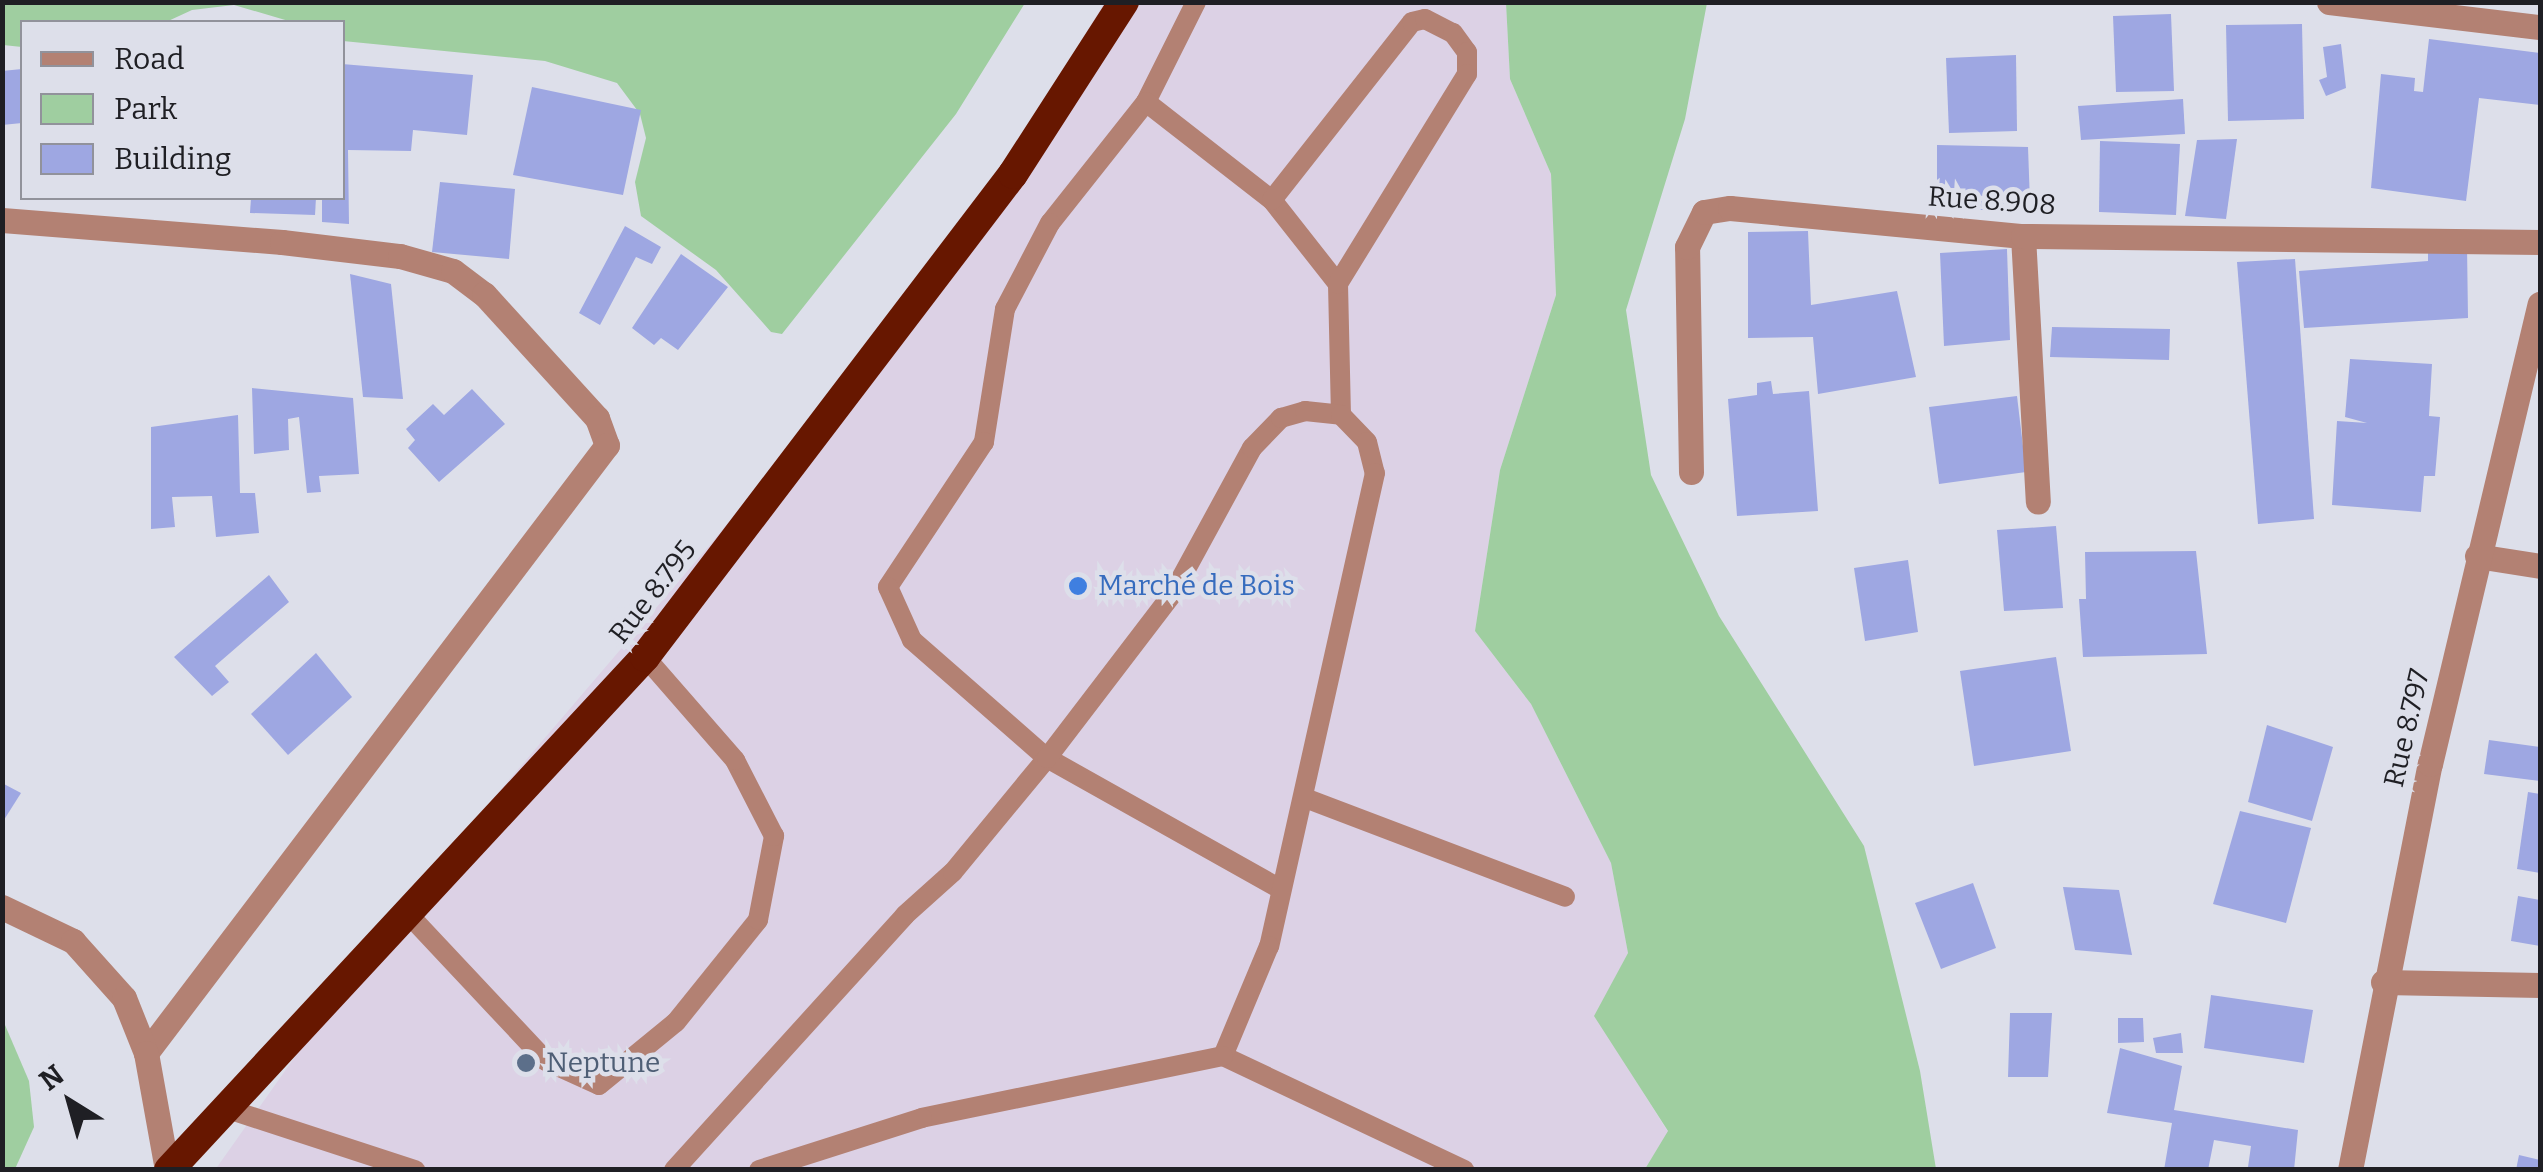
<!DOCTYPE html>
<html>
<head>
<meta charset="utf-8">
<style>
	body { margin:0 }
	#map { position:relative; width:2543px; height:1172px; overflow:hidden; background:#dddfea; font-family:Bitter,serif }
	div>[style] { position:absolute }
	.commercial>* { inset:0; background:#dcd1e5 }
	.green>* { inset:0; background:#9fcea0 }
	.building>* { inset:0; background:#9ea7e2 }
	.lane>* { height:20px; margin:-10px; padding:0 10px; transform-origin:10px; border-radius:10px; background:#b38173 }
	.street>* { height:25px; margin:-12.5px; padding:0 12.5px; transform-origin:12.5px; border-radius:12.5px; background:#b38173 }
	.highway>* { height:30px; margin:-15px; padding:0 15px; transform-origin:15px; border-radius:15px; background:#671700 }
	.dots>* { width:28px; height:28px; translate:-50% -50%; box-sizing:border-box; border:5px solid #dddfea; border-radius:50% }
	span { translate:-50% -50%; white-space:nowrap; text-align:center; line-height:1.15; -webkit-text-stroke:9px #dddfea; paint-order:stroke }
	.street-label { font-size:28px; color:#1f1f24 }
	.shop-label { font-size:28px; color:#366cbe }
	.left { translate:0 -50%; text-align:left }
	.service-label { font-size:28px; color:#4e5e75 }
	.frame { position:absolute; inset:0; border:5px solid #1f1f24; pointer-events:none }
	.legend { position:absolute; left:20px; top:20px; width:325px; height:180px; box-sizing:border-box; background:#dddfea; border:2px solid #91929b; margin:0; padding:12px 18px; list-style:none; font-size:30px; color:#1f1f24 }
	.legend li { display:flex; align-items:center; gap:20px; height:50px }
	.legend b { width:50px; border:2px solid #91929b }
	.north { position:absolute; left:20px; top:1052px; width:100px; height:100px; -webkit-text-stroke:8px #dddfea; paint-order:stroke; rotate:323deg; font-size:28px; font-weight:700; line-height:40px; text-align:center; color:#1f1f24 }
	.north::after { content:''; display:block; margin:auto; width:35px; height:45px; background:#1f1f24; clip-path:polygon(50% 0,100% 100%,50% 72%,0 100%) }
</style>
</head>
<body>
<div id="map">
	<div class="commercial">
		<i style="clip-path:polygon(1104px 3px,1506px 3px,1510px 79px,1551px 174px,1556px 295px,1500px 470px,1475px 631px,1531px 704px,1611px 863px,1628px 953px,1595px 1016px,1668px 1132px,1645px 1169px,215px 1170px,403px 904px,714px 540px,982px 208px)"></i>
	</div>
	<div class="green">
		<i style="clip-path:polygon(2px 3px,1025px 3px,956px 114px,782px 334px,771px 332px,716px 270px,641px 216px,635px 182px,646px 138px,640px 114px,617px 83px,545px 61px,343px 41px,342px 22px,292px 22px,234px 5px,192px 10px,166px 22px,22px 22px,22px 47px,3px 45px)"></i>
		<i style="clip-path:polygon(1506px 3px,1707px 3px,1685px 119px,1626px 310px,1651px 475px,1719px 616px,1864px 846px,1920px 1071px,1936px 1169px,1645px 1169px,1668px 1131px,1594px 1016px,1628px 953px,1611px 863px,1531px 704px,1475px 631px,1500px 470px,1556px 295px,1551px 174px,1510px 79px)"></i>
		<i style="clip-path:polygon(2px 1018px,29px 1081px,34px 1127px,15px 1169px,3px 1169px)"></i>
	</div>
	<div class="building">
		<i style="clip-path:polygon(2171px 14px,2174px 91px,2116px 92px,2113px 16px)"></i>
		<i style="clip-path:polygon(2302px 24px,2304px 119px,2228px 121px,2226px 25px)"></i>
		<i style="clip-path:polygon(2429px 39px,2540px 53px,2540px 105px,2479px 98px,2466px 201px,2371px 188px,2381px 74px,2415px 78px,2414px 91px,2423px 92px)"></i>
		<i style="clip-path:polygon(2341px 44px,2346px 88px,2326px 96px,2319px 80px,2327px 77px,2323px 47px)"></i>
		<i style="clip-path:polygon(2016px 55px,2017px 131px,1949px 133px,1946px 58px)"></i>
		<i style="clip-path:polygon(342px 64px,473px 75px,467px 135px,413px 130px,411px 151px,348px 150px,349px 224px,322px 222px,322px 198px,342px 198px)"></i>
		<i style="clip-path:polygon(22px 69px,22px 123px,2px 125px,2px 71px)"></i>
		<i style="clip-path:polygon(532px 87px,641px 110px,623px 195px,513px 175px)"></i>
		<i style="clip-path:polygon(2183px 99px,2185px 134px,2081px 140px,2078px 106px)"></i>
		<i style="clip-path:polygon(2237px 139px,2226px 219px,2185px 216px,2197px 140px)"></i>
		<i style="clip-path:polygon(2100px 141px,2180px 144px,2176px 215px,2099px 212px)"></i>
		<i style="clip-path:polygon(1937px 145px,2028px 147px,2030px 203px,2025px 210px,1937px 210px)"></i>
		<i style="clip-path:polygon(440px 182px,515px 189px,509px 259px,432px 252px)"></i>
		<i style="clip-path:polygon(251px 198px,316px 198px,315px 215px,250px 213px)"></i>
		<i style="clip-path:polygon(625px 226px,661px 247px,652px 264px,636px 257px,600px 325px,579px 313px)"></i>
		<i style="clip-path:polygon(1808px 231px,1811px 305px,1897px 291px,1916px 377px,1818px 394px,1813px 337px,1748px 338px,1748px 232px)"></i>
		<i style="clip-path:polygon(2467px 245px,2468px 318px,2304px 328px,2299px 271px,2428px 261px,2428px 247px)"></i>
		<i style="clip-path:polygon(2007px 249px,2010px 340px,1944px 346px,1940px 253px)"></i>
		<i style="clip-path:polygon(681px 254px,728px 287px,678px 350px,661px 338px,654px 345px,632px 328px)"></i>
		<i style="clip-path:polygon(2295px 259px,2314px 519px,2258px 524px,2237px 262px)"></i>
		<i style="clip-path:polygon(350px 274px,391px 284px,403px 399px,363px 397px)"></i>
		<i style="clip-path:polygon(2052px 327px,2170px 329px,2169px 360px,2050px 357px)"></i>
		<i style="clip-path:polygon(2350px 359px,2432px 364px,2429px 416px,2440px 417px,2435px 476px,2424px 476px,2421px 512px,2332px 505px,2337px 421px,2367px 423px,2345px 417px)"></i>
		<i style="clip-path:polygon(1771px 381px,1773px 394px,1809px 391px,1818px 511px,1737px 516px,1728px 399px,1757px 395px,1757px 383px)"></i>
		<i style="clip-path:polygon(252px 388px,353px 398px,359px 474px,319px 476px,321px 492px,307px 493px,299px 417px,288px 419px,289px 450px,254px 454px)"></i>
		<i style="clip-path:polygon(472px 389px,505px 424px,439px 482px,408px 448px,415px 440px,406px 429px,433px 404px,444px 415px)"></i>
		<i style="clip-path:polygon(2017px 396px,2026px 472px,1939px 484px,1929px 407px)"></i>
		<i style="clip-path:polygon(238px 415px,240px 493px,255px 493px,259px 533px,216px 537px,212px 496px,172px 497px,175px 527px,151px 529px,151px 427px)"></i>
		<i style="clip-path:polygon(2056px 526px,2063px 608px,2004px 611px,1997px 530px)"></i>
		<i style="clip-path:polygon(2196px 551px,2207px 654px,2083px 657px,2079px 599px,2086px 599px,2085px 552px)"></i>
		<i style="clip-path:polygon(1908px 560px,1918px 632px,1865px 641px,1854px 568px)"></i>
		<i style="clip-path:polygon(269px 575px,289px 602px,215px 666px,229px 682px,212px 696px,174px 657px)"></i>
		<i style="clip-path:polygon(316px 653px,352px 697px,288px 755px,251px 714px)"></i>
		<i style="clip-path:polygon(2056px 657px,2071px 751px,1974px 766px,1960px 671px)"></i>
		<i style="clip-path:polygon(2267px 725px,2333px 747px,2312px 821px,2248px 802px)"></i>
		<i style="clip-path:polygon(2489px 740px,2540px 747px,2540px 781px,2484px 774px)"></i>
		<i style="clip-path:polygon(2px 783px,21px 793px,2px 823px)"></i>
		<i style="clip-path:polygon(2528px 792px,2540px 794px,2540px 873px,2517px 869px)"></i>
		<i style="clip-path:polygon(2240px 811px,2311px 828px,2286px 923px,2213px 904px)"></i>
		<i style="clip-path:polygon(1973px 883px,1996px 948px,1941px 969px,1915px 903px)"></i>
		<i style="clip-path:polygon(2063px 887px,2119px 890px,2132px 955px,2075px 950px)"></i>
		<i style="clip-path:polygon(2518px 896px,2540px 900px,2540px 946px,2511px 941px)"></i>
		<i style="clip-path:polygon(2211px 995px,2313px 1010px,2304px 1063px,2204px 1048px)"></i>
		<i style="clip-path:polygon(2010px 1013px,2052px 1013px,2048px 1077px,2008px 1077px)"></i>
		<i style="clip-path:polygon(2118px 1018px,2143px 1018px,2144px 1042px,2118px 1043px)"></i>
		<i style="clip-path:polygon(2181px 1033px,2183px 1053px,2156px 1053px,2153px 1038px)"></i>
		<i style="clip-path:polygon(2120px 1048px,2182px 1066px,2174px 1110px,2298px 1130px,2294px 1170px,2248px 1167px,2251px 1146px,2214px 1140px,2208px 1170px,2164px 1170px,2172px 1123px,2107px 1113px)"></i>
		<i style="clip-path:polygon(2519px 1155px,2540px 1160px,2540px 1170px,2516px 1170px)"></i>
	</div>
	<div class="lane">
		<i style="left:1196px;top:2px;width:112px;rotate:116.6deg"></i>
		<i style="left:1146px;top:102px;width:154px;rotate:128.4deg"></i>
		<i style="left:1050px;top:223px;width:97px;rotate:117.6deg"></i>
		<i style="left:1005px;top:309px;width:135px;rotate:99deg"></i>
		<i style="left:984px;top:442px;width:174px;rotate:123.5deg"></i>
		<i style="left:888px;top:587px;width:58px;rotate:65.6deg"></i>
		<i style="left:912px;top:640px;width:179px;rotate:41.2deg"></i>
		<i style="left:1047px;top:758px;width:266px;rotate:29.3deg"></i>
		<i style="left:1146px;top:102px;width:160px;rotate:37.9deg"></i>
		<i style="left:1272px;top:200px;width:107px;rotate:51.8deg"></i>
		<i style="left:1338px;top:284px;width:131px;rotate:88.7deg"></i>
		<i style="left:1272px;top:200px;width:226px;rotate:-51.8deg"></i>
		<i style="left:1412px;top:22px;width:13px;rotate:-13deg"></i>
		<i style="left:1425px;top:19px;width:31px;rotate:27deg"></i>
		<i style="left:1453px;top:33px;width:24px;rotate:54deg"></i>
		<i style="left:1467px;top:52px;width:22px;rotate:90deg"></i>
		<i style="left:1467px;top:74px;width:246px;rotate:121.6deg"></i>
		<i style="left:1305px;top:798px;width:278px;rotate:20.8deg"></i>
		<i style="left:410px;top:916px;width:199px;rotate:46.8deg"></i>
		<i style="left:546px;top:1061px;width:58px;rotate:24.4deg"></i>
		<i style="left:599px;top:1085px;width:99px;rotate:-39.3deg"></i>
		<i style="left:676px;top:1022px;width:131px;rotate:-51.2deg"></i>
		<i style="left:758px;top:920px;width:86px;rotate:-79.2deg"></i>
		<i style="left:774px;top:836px;width:85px;rotate:-117.2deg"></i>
		<i style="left:735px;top:760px;width:137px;rotate:-131.1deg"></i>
		<i style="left:1223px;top:1056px;width:267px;rotate:25.3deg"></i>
		<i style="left:231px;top:1110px;width:194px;rotate:18.1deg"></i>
		<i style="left:674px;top:1170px;width:344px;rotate:-47.8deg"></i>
		<i style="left:905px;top:915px;width:64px;rotate:-41.9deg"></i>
		<i style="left:953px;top:872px;width:148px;rotate:-50.5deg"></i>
		<i style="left:1047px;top:758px;width:208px;rotate:-52.6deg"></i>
		<i style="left:1173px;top:593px;width:165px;rotate:-61.4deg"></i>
		<i style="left:1252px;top:448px;width:42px;rotate:-46deg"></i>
		<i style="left:1281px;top:418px;width:25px;rotate:-16deg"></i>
		<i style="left:1305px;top:411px;width:36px;rotate:6deg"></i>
		<i style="left:1341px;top:415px;width:37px;rotate:46deg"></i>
		<i style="left:1367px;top:442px;width:32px;rotate:76deg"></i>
		<i style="left:1375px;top:473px;width:485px;rotate:102.6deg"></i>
		<i style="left:1269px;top:946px;width:119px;rotate:112.7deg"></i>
		<i style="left:1223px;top:1056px;width:307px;rotate:168.4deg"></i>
		<i style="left:922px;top:1118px;width:171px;rotate:162.3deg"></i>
	</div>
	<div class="street">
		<i style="left:2329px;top:2px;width:212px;rotate:6.8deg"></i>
		<i style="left:2px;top:220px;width:281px;rotate:4.5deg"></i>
		<i style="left:282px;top:242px;width:119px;rotate:6.8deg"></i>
		<i style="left:400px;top:256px;width:55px;rotate:15.8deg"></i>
		<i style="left:453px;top:271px;width:39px;rotate:37deg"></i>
		<i style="left:484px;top:294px;width:168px;rotate:47.7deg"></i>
		<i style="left:597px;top:418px;width:29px;rotate:70deg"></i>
		<i style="left:607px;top:445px;width:763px;rotate:127.17deg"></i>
		<i style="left:2023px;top:236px;width:266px;rotate:86.8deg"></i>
		<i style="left:1691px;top:472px;width:225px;rotate:-91deg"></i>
		<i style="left:1687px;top:247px;width:39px;rotate:-64deg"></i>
		<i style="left:1704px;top:212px;width:26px;rotate:-9deg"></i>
		<i style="left:1730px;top:208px;width:294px;rotate:5.5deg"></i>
		<i style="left:2023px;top:236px;width:517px;rotate:0.66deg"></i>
		<i style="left:2477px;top:556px;width:64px;rotate:9deg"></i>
		<i style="left:2px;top:907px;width:79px;rotate:25.6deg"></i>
		<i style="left:73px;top:941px;width:76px;rotate:48.2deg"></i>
		<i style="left:124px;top:998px;width:59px;rotate:68.2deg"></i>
		<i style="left:146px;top:1053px;width:119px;rotate:79.8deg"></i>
		<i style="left:2383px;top:982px;width:157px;rotate:1.1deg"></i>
		<i style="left:2350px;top:1170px;width:414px;rotate:-78.9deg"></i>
		<i style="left:2430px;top:764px;width:473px;rotate:-76.6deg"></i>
	</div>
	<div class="highway">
		<i style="left:169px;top:1170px;width:700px;rotate:-47.14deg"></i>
		<i style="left:645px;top:657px;width:607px;rotate:-52.7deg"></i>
		<i style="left:1013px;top:174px;width:205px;rotate:-57.2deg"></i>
	</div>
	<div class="dots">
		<i style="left:1078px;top:586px;background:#3f7fe0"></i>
		<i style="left:526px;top:1063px;background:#5c6f8a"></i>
	</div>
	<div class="street-label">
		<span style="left:1992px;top:201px;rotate:4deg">Rue 8.908</span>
		<span style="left:653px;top:592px;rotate:-52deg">Rue 8.795</span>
		<span style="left:2407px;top:728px;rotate:-77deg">Rue 8.797</span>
	</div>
	<div class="shop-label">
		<span class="left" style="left:1098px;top:586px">Marché de Bois</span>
	</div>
	<div class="service-label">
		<span class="left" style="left:546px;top:1063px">Neptune</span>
	</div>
	<div class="frame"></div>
	<ul class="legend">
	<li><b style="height:12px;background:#b38173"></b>Road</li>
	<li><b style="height:28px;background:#9fcea0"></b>Park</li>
	<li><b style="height:28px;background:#9ea7e2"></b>Building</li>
	</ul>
	<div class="north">N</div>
</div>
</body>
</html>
